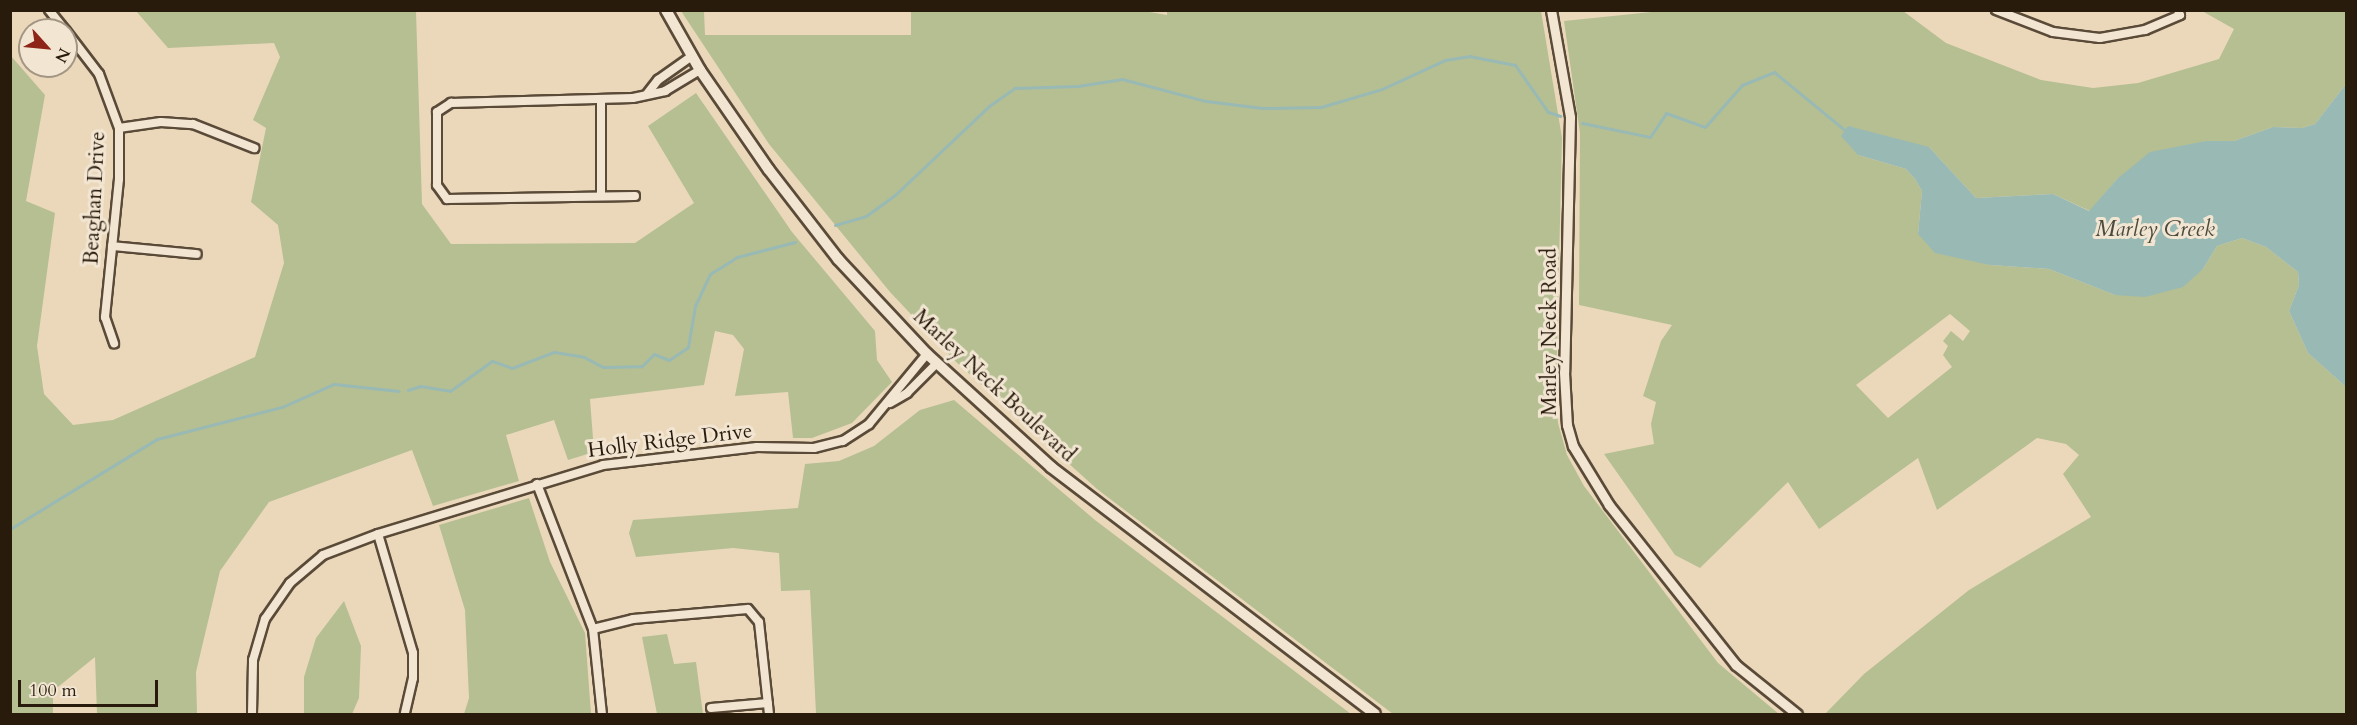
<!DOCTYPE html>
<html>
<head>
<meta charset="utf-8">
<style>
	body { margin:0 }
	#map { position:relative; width:2357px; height:725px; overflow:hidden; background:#ebd8bb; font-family:Cardo,serif }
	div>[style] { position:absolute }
	.green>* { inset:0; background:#b5bf92 }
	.water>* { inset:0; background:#99b9b5 }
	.stream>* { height:3px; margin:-1.5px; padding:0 1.5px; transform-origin:1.5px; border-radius:1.5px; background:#99b9b5 }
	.roads { filter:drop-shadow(2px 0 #5a4a38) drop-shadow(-2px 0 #5a4a38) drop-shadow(0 2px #5a4a38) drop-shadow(0 -2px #5a4a38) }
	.minor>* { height:8px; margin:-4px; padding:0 4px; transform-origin:4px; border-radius:4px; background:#f2e6d3 }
	.tertiary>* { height:9px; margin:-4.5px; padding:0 4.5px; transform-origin:4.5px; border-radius:4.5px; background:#f2e6d3 }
	.secondary>* { height:10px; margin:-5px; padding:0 5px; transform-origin:5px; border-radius:5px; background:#f2e6d3 }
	span { translate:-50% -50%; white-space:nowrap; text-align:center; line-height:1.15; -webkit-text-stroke:6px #f2e6d3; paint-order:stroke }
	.street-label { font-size:21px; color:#291b0c }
	.water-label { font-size:22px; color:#4b4a3f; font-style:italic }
	.frame { position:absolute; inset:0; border:12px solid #291b0c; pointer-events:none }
	.north { position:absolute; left:18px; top:18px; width:60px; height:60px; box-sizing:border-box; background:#f2e6d3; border:2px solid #a29583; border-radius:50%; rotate:117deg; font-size:16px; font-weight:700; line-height:24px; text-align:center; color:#291b0c }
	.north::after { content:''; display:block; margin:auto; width:21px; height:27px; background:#8f2418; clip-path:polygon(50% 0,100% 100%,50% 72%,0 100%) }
	.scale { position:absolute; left:18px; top:680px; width:140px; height:27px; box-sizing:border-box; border:3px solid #291b0c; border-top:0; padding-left:8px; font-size:18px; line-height:21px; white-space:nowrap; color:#291b0c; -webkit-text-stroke:4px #f2e6d3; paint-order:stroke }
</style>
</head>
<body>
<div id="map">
	<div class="green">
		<i style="clip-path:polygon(911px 10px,1138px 10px,1167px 15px,1167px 10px,1541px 11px,1562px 138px,1556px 388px,1558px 423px,1567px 455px,1584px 486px,1718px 663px,1779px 714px,1393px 714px,1097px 489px,955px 361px,890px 292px,769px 144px,681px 11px,704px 11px,705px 35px,911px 35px)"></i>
		<i style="clip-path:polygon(evenodd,1671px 10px,1903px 11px,1946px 43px,2041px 80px,2093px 88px,2138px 83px,2219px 59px,2234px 29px,2202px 11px,2346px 11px,2346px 84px,2315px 124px,2302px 128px,2273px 127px,2234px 141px,2206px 141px,2117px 179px,2090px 211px,2053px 194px,1976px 198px,1929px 147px,1858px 155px,1906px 169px,1915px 179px,1922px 191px,1918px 234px,1990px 265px,2049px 269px,2115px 295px,2203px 269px,2217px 246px,2242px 238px,2266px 247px,2298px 272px,2299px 285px,2289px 311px,2308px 353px,2346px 387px,2346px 714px,1825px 714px,1864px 674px,1969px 590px,2091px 517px,2063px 474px,2079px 455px,2066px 444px,2037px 438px,1937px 510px,1918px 458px,1819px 529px,1788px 482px,1700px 568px,1675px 555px,1604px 454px,1654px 444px,1651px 424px,1656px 402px,1643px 396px,1661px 341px,1672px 325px,1579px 305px,1580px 133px,1564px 21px,1671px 10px,1950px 314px,1970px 331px,1963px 341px,1951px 331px,1943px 341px,1948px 346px,1943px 355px,1952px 367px,1888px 418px,1856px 385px,1950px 314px)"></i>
		<i style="clip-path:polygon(136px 11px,416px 11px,422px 204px,451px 244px,635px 243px,694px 203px,648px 126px,696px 93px,792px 232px,875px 331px,877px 360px,892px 382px,852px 423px,812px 438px,793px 438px,788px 392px,735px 396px,744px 349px,733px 335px,715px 331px,704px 385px,590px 399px,594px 452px,568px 460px,554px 420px,506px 435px,519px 481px,433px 506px,412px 450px,269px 502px,220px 571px,196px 672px,197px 714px,97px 714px,95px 657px,53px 691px,53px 714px,11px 714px,11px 56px,45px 95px,26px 201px,55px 213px,37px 346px,44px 394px,73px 425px,113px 420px,255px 357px,284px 263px,278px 225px,251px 202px,266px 128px,253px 120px,280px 57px,274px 43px,168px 48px)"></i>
		<i style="clip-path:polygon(954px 400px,1095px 520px,1351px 714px,816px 714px,810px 590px,781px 591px,779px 553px,733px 548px,636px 557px,629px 533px,633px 520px,798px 508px,805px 464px,839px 461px,874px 446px,920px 410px)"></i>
		<i style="clip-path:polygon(529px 498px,550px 562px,585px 633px,591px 714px,464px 714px,469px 698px,465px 610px,439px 525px)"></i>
		<i style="clip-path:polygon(344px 601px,361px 646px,359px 698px,352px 714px,304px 714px,304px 677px,316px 638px)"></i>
		<i style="clip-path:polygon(667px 634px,674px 664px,696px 662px,703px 714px,657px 714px,642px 637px)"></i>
	</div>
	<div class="water">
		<i style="clip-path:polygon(2346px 84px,2346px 387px,2308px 353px,2289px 311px,2299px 285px,2298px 272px,2266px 247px,2242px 238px,2217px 246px,2203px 269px,2183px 287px,2145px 297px,2115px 295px,2049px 269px,1990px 265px,1935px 253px,1918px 234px,1922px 191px,1915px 179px,1906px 169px,1858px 155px,1841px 136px,1848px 126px,1929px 147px,1976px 198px,2053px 194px,2089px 211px,2117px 179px,2150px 152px,2206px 141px,2234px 141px,2273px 127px,2302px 128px,2315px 124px)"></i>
	</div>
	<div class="stream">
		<i style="left:1582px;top:123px;width:69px;rotate:11.6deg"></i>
		<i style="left:1650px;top:137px;width:29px;rotate:-56deg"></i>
		<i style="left:1666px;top:113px;width:41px;rotate:19.7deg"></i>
		<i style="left:1705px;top:127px;width:56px;rotate:-48.6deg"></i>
		<i style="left:1742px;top:85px;width:35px;rotate:-22deg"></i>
		<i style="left:1774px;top:72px;width:94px;rotate:39.4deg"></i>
		<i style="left:835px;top:225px;width:32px;rotate:-16deg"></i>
		<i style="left:866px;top:216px;width:37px;rotate:-36deg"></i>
		<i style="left:896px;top:194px;width:128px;rotate:-43.4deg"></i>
		<i style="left:989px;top:106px;width:32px;rotate:-35deg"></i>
		<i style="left:1015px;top:88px;width:63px;rotate:-1.8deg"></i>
		<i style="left:1078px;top:86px;width:45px;rotate:-9deg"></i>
		<i style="left:1122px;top:79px;width:87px;rotate:14.7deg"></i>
		<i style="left:1206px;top:101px;width:57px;rotate:7deg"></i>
		<i style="left:1263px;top:108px;width:58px;rotate:-1deg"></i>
		<i style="left:1321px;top:107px;width:64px;rotate:-16.4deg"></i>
		<i style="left:1382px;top:89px;width:69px;rotate:-24.7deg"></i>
		<i style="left:1445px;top:60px;width:24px;rotate:-9deg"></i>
		<i style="left:1469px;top:56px;width:47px;rotate:11.1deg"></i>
		<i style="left:1515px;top:65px;width:57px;rotate:54.9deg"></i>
		<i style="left:1548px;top:112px;width:13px;rotate:18deg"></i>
		<i style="left:408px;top:390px;width:13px;rotate:-18deg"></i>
		<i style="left:420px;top:386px;width:30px;rotate:9deg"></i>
		<i style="left:450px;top:391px;width:52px;rotate:-35.5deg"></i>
		<i style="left:492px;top:361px;width:21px;rotate:19deg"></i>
		<i style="left:512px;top:368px;width:45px;rotate:-20.9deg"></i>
		<i style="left:554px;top:352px;width:30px;rotate:9deg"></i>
		<i style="left:584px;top:357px;width:21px;rotate:28deg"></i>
		<i style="left:603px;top:367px;width:39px;rotate:-1deg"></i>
		<i style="left:642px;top:366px;width:17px;rotate:-45deg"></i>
		<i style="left:654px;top:354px;width:16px;rotate:22deg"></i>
		<i style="left:669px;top:360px;width:23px;rotate:-34deg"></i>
		<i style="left:688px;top:347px;width:42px;rotate:-80.3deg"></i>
		<i style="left:695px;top:306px;width:35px;rotate:-65deg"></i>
		<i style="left:710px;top:274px;width:32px;rotate:-32deg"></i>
		<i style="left:737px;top:257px;width:60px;rotate:-14.5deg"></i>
		<i style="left:10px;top:529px;width:172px;rotate:-31.5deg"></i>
		<i style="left:157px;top:439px;width:129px;rotate:-14.4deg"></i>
		<i style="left:282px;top:407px;width:57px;rotate:-23.9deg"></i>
		<i style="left:334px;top:384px;width:65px;rotate:6.1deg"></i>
	</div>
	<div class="roads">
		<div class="minor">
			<i style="left:49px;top:10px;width:26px;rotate:51deg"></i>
			<i style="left:1996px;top:10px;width:61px;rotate:21.1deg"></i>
			<i style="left:2053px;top:32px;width:47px;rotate:7.3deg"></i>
			<i style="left:2100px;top:38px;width:46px;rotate:-10.1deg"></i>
			<i style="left:2145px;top:30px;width:38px;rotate:-23deg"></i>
			<i style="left:2180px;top:15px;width:5px;rotate:-112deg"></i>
			<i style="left:66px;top:31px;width:54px;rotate:52.5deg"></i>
			<i style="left:99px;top:74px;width:58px;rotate:69.7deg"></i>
			<i style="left:119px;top:128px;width:51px;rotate:90deg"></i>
			<i style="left:119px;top:179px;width:139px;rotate:95.8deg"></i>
			<i style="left:105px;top:317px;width:28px;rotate:71deg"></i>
			<i style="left:647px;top:94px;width:18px;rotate:-52deg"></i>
			<i style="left:658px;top:80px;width:42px;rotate:-35.2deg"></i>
			<i style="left:119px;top:128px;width:42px;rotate:-8.1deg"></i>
			<i style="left:161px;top:122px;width:32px;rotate:4deg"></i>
			<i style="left:193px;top:124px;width:66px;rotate:21.5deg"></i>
			<i style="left:601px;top:196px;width:96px;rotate:-90deg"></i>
			<i style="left:635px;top:196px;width:188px;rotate:179.1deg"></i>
			<i style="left:447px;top:199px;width:17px;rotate:-126deg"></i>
			<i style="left:437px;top:185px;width:73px;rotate:-90deg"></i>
			<i style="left:437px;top:112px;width:17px;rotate:-33deg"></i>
			<i style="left:451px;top:103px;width:182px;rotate:-1.6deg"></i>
			<i style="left:633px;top:98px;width:33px;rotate:-12deg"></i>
			<i style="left:665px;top:91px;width:41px;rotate:-31deg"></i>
			<i style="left:112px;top:246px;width:85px;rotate:5.4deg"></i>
			<i style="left:890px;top:403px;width:20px;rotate:-30deg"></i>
			<i style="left:907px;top:393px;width:41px;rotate:-45deg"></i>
			<i style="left:537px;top:484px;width:155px;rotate:68.9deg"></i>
			<i style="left:593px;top:629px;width:85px;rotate:84deg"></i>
			<i style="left:378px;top:534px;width:124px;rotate:73.6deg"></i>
			<i style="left:413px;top:653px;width:25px;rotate:90deg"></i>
			<i style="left:413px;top:678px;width:37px;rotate:103deg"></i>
			<i style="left:593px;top:629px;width:41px;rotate:-14deg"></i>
			<i style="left:633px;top:619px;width:115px;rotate:-5deg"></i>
			<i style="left:748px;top:609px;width:17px;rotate:50deg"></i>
			<i style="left:759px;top:622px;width:93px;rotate:83.8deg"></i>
			<i style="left:711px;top:708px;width:57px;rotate:-5deg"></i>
			<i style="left:252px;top:714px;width:54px;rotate:-88.9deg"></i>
			<i style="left:253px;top:660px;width:43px;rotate:-73.7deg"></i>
			<i style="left:265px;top:619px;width:44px;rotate:-55.2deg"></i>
			<i style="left:290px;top:583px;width:43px;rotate:-40.3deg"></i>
			<i style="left:323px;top:555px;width:59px;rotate:-20.9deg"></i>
			<i style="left:378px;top:534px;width:235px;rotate:-17deg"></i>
			<i style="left:603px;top:465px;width:155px;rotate:-6.7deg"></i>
			<i style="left:757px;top:447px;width:57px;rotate:1deg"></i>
			<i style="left:814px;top:448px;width:30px;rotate:-14deg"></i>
			<i style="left:843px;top:441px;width:31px;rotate:-33deg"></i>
			<i style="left:869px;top:424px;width:91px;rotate:-50.4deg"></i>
		</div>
		<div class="tertiary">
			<i style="left:1551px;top:10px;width:109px;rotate:79.9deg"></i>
			<i style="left:1570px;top:117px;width:255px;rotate:91.3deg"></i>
			<i style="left:1564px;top:372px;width:53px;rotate:86.8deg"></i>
			<i style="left:1567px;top:425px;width:22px;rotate:74deg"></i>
			<i style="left:1573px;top:446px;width:69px;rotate:58.6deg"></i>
			<i style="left:1609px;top:505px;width:204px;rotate:51.6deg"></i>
			<i style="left:1736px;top:665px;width:78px;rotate:38.8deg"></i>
		</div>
		<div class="secondary">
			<i style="left:666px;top:10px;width:69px;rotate:60.5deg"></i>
			<i style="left:700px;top:70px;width:121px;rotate:55.4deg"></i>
			<i style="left:769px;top:170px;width:113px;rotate:52.2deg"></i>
			<i style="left:838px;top:259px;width:130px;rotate:46.9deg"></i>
			<i style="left:927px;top:354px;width:168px;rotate:42.3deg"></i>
			<i style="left:1051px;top:467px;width:407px;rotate:37.3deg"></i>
		</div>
	</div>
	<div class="street-label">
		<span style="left:95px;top:198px;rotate:-87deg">Beaghan Drive</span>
		<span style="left:1550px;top:332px;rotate:-90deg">Marley Neck Road</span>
		<span style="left:994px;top:386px;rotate:43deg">Marley Neck Boulevard</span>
		<span style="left:670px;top:441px;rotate:-7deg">Holly Ridge Drive</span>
	</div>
	<div class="water-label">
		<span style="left:2155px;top:230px">Marley Creek</span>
	</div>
	<div class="frame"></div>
	<div class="north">N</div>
	<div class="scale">100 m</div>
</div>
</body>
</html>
